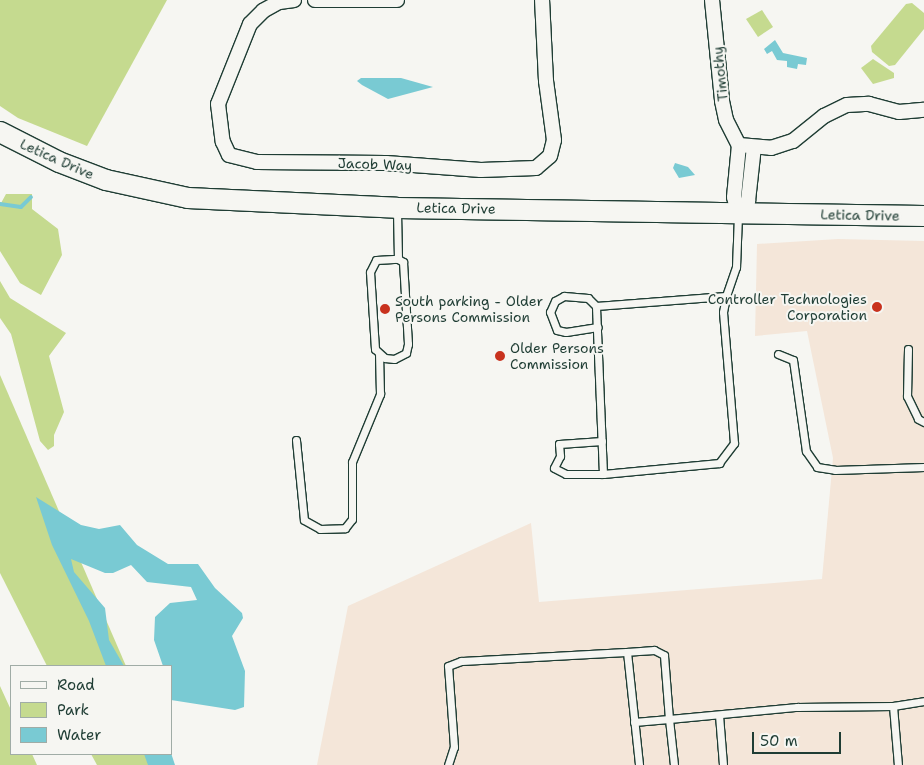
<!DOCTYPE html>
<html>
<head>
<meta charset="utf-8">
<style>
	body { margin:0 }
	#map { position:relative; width:924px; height:765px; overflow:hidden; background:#f6f6f2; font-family:"Shantell Sans",sans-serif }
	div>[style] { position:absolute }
	.built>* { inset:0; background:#f4e6d9 }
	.green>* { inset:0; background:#c5da8f }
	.water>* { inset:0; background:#79cad3 }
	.stream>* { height:4px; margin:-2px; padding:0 2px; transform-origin:2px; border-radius:2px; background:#79cad3 }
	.roads { filter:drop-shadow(1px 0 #1f3d34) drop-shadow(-1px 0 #1f3d34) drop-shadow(0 1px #1f3d34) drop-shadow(0 -1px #1f3d34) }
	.lane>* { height:7px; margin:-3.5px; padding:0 3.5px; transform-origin:3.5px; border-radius:3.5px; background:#f6f6f2 }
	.street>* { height:14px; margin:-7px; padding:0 7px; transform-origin:7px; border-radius:7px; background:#f6f6f2 }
	.secondary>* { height:20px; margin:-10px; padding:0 10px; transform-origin:10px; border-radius:10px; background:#f6f6f2 }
	.dots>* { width:14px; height:14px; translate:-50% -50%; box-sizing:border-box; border:2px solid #f6f6f2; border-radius:50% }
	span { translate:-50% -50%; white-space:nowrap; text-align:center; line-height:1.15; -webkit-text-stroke:4px #f6f6f2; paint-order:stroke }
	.street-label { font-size:14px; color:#1f3d34 }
	.poi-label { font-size:14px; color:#1f3d34 }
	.right { translate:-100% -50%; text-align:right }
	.left { translate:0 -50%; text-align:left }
	.legend { position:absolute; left:10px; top:665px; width:162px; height:90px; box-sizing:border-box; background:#f6f6f2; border:1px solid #a0aca6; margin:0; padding:6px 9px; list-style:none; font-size:15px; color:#1f3d34 }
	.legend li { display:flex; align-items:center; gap:10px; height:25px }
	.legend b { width:25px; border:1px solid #a0aca6 }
	.scale { position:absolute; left:752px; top:732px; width:89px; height:22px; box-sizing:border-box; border:2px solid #1f3d34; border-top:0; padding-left:6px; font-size:15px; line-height:18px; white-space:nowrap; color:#1f3d34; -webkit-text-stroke:4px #f6f6f2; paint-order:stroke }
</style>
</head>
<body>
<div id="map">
	<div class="built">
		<i style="clip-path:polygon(838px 239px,924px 241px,924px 765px,317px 765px,348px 606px,531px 523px,539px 602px,822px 579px,833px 458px,807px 331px,755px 336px,757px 244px)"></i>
	</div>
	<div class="green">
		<i style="clip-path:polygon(0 0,167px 0,87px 146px,18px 118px,0 106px)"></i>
		<i style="clip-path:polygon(912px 3px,924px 13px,924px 29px,895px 65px,889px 66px,872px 52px,871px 46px,906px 4px)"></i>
		<i style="clip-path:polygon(762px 10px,773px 27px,758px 37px,746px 19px)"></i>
		<i style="clip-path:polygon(873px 59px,894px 73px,894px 78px,873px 84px,861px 68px)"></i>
		<i style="clip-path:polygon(6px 194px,32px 194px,32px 209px,58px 229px,62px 255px,41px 295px,20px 283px,0 251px,0 205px)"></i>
		<i style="clip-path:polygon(0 281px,10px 298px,66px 333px,49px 356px,64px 412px,54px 435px,54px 446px,48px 450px,40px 441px,11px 334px,0 318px)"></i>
		<i style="clip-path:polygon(0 375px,126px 666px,47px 666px,0 573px)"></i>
		<i style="clip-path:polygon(0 686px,11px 710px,11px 754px,32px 754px,37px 765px,0 765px)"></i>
		<i style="clip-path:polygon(91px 754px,163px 754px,168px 765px,97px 765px)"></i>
	</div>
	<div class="water">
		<i style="clip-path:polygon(775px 40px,783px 53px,807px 58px,806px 65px,798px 64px,797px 69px,787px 67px,787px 61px,777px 60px,772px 51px,767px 54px,764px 49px)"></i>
		<i style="clip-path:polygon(361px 78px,401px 78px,433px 87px,388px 99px,362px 85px,357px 81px)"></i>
		<i style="clip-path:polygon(675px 163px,688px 167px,695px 175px,679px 178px,673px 168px)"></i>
		<i style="clip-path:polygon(36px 497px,81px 525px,99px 529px,120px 525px,137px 545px,168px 564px,198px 564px,215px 588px,242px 613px,243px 618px,232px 636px,245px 671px,244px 707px,235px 710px,171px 700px,171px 666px,163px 666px,154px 640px,155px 617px,170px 603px,197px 600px,191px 587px,147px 582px,131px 565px,113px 573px,105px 573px,71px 559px,74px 572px,105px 608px,109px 640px,124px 666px,106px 666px,89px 621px,52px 545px)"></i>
		<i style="clip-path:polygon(171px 753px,175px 765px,148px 765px,144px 754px)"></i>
	</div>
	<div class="stream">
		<i style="left:0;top:204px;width:21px;rotate:8deg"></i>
		<i style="left:21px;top:207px;width:14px;rotate:-45deg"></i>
	</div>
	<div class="roads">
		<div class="lane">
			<i style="left:397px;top:211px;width:48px;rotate:88.8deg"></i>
			<i style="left:398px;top:259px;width:6px;rotate:31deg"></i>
			<i style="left:403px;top:262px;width:82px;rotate:86.5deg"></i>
			<i style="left:408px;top:344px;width:9px;rotate:103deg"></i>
			<i style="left:406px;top:353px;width:13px;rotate:153deg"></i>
			<i style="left:394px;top:359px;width:9px;rotate:-174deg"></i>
			<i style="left:385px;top:358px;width:13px;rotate:-138deg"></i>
			<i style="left:375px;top:349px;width:77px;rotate:-93.7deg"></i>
			<i style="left:370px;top:272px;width:13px;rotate:-63deg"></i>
			<i style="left:376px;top:260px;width:22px;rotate:-3deg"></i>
			<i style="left:596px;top:306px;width:11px;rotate:-135deg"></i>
			<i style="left:588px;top:298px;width:24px;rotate:-175deg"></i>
			<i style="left:564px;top:296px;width:10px;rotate:151deg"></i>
			<i style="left:555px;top:301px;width:12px;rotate:114deg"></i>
			<i style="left:550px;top:312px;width:19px;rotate:69deg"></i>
			<i style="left:557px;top:330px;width:9px;rotate:13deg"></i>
			<i style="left:566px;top:332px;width:32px;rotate:-9deg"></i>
			<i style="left:908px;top:349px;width:47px;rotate:91.2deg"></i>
			<i style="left:907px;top:396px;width:25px;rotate:64deg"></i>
			<i style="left:918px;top:419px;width:7px;rotate:27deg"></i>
			<i style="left:778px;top:354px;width:16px;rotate:22deg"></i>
			<i style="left:793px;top:360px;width:92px;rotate:81.9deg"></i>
			<i style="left:806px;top:451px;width:19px;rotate:55deg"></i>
			<i style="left:817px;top:467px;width:18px;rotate:9deg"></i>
			<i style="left:835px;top:470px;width:89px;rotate:-1.9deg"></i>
			<i style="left:296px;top:440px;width:80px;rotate:84.3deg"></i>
			<i style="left:304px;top:520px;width:18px;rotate:29deg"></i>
			<i style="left:320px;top:529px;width:25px;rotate:-2deg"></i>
			<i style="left:345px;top:528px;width:11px;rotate:-52deg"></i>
			<i style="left:352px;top:519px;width:57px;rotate:-90deg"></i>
			<i style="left:352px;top:462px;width:74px;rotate:-67.6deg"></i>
			<i style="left:380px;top:394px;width:40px;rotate:-91.4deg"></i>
			<i style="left:602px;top:441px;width:43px;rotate:176deg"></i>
			<i style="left:559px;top:444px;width:12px;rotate:85deg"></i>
			<i style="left:560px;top:456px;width:13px;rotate:117deg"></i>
			<i style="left:554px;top:468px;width:13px;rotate:27deg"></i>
			<i style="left:566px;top:474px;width:37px"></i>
			<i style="left:603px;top:474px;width:117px;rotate:-5.4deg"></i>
			<i style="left:719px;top:463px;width:25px;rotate:-53deg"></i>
			<i style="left:734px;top:443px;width:131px;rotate:-94.8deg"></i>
			<i style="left:723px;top:312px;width:16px;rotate:-79deg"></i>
			<i style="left:603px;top:474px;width:168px;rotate:-92.4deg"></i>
			<i style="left:596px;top:306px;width:130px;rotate:-4.4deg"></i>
			<i style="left:726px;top:296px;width:31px;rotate:-71deg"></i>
			<i style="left:736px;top:267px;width:52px;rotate:-87.8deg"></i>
			<i style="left:893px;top:706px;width:59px;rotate:85.2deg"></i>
			<i style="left:719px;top:715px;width:50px;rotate:85.4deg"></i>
			<i style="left:634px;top:722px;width:35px;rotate:-5deg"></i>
			<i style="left:669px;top:719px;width:64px;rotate:-94.5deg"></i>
			<i style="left:664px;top:655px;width:11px;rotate:-153deg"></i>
			<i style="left:654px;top:650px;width:27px;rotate:176deg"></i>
			<i style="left:627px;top:652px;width:114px;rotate:83.9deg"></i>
			<i style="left:448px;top:765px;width:19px;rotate:-72deg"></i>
			<i style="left:454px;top:747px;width:81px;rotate:-94.2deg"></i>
			<i style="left:448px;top:666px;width:14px;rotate:-21deg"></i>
			<i style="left:461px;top:661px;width:166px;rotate:-3.1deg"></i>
			<i style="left:674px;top:765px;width:46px;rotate:-96.2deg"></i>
			<i style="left:669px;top:719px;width:129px;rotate:-5.4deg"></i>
			<i style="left:797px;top:707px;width:96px;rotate:-0.6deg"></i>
			<i style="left:893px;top:706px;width:31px;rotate:-9deg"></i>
		</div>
		<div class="street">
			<i style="left:294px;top:0;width:15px;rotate:172deg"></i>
			<i style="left:279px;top:2px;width:18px;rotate:151deg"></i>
			<i style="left:263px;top:11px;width:18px;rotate:135deg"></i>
			<i style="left:250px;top:24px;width:86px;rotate:111.8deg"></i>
			<i style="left:218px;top:104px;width:38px;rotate:83deg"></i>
			<i style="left:223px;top:142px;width:14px;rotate:65deg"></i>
			<i style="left:229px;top:155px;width:29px;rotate:14deg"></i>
			<i style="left:257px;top:162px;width:129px;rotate:0.4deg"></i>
			<i style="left:386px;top:163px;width:95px;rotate:4.2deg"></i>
			<i style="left:481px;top:170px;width:55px;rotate:-2.1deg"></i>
			<i style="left:536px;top:168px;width:18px;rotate:-41deg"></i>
			<i style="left:550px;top:156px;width:16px;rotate:-76deg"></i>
			<i style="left:554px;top:140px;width:60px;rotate:-97.7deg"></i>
			<i style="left:546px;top:81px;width:81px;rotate:-92.8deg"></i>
			<i style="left:315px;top:0;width:82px"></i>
			<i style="left:712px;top:0;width:101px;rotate:84.3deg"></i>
			<i style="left:722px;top:101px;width:19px;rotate:78deg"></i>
			<i style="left:726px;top:120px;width:28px;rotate:63deg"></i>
			<i style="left:739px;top:145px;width:32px;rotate:5deg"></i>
			<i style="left:771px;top:148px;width:23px;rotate:-18deg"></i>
			<i style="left:793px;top:141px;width:40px;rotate:-39deg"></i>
			<i style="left:824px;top:116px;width:25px;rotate:-26deg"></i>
			<i style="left:847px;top:105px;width:22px;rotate:-3deg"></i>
			<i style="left:869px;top:104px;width:31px;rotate:15deg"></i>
			<i style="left:899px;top:112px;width:25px;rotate:-5deg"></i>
			<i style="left:738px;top:213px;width:16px;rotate:-50deg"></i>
			<i style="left:748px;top:201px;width:54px;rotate:-83.7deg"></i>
			<i style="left:738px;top:213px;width:16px;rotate:-104deg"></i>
			<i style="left:734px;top:197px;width:52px;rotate:-84.5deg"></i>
		</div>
		<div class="secondary">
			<i style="left:0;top:132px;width:66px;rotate:27deg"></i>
			<i style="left:59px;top:162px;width:50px;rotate:21deg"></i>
			<i style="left:106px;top:180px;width:84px;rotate:12.4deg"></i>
			<i style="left:188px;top:198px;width:209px;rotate:2.7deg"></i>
			<i style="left:397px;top:208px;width:527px;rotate:0.87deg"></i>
		</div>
	</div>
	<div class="dots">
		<i style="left:877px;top:307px;background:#c8321e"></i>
		<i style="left:385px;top:309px;background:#c8321e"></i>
		<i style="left:500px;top:356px;background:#c8321e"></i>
	</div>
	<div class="street-label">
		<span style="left:720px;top:74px;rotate:-96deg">Timothy</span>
		<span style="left:57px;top:159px;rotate:24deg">Letica Drive</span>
		<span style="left:375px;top:164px;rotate:2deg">Jacob Way</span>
		<span style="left:456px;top:208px;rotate:1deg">Letica Drive</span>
		<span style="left:860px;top:215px;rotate:1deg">Letica Drive</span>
	</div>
	<div class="poi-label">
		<span class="right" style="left:867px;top:307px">Controller Technologies<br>Corporation</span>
		<span class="left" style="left:395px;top:309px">South parking - Older<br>Persons Commission</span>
		<span class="left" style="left:510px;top:356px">Older Persons<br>Commission</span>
	</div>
	<ul class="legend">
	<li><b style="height:6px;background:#f6f6f2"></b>Road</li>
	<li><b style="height:14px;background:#c5da8f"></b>Park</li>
	<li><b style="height:14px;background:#79cad3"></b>Water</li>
	</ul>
	<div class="scale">50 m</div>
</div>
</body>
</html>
